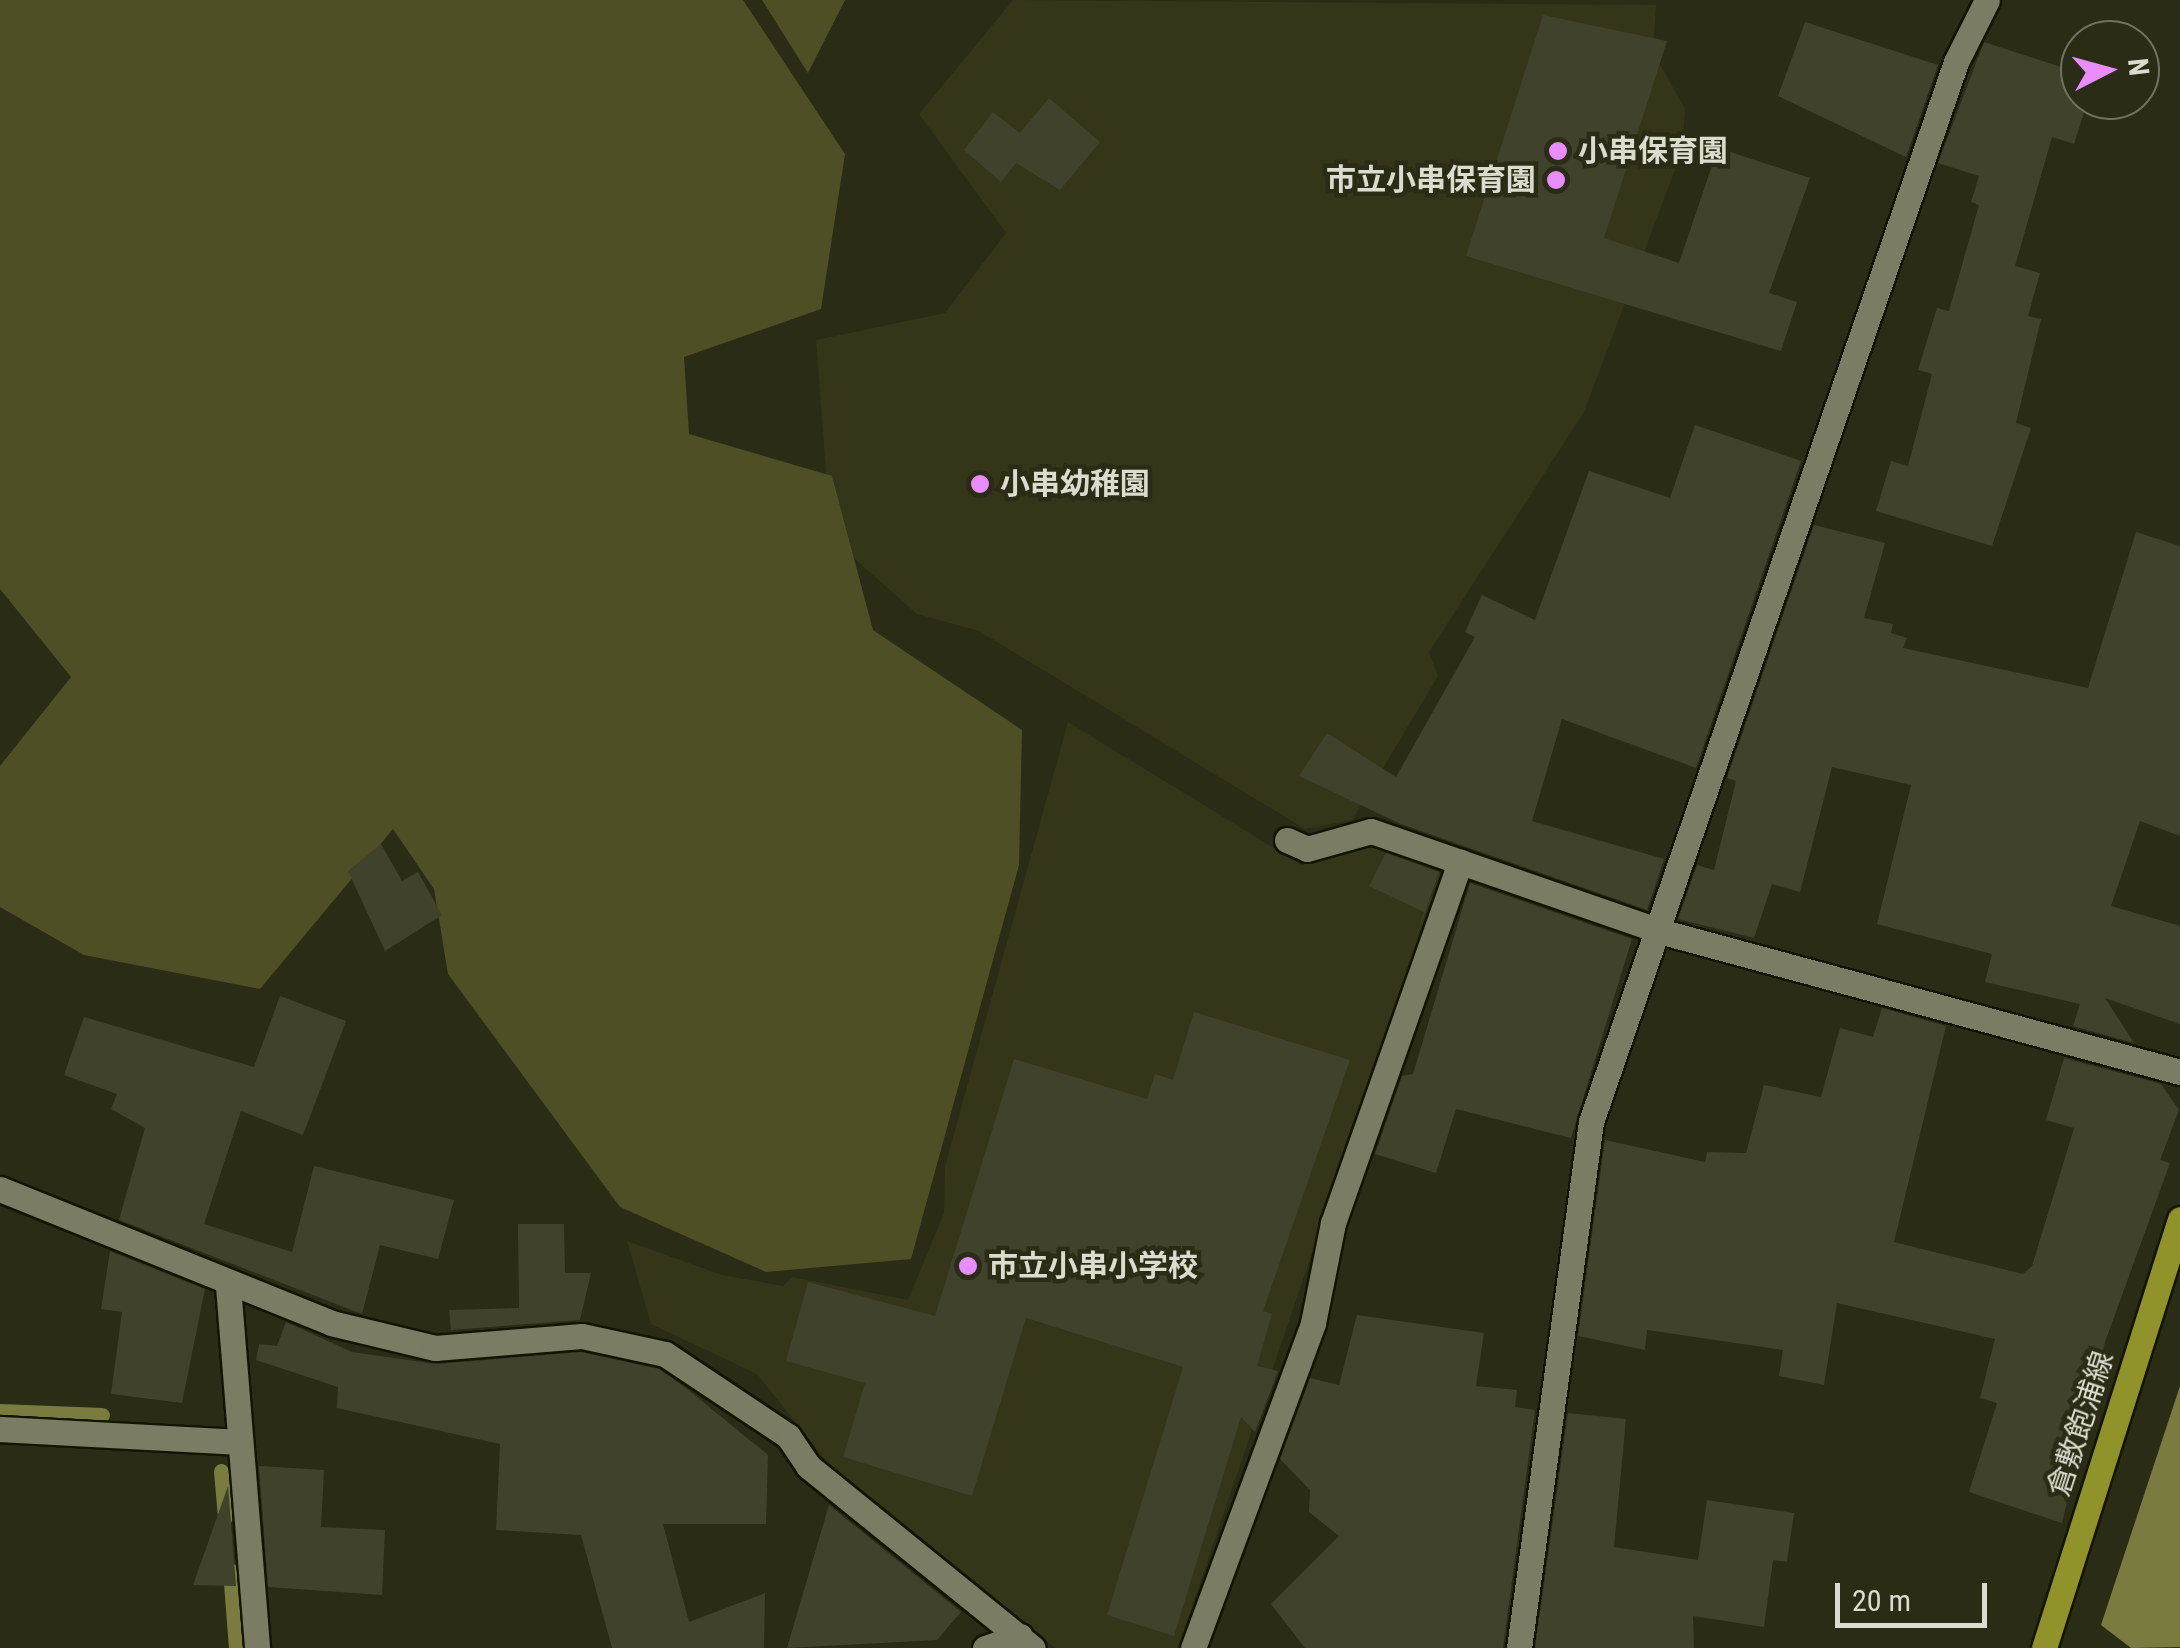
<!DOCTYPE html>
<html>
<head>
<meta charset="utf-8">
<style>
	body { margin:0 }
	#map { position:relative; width:2180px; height:1648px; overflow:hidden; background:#2b2c16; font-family:"Roboto Condensed","Noto Sans JP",sans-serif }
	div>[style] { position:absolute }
	.built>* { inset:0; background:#343519 }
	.green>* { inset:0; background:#4e4f24 }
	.water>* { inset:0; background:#797b3f }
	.stream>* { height:15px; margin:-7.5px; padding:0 7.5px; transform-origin:7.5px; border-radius:7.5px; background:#797b3f }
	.building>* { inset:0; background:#41422c }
	.roads { filter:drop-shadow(2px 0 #141402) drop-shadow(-2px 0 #141402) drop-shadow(0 2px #141402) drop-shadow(0 -2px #141402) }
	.minor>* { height:25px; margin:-12.5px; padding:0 12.5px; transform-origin:12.5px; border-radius:12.5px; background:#7a7c63 }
	.primary>* { height:25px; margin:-12.5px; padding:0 12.5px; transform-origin:12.5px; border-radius:12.5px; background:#90922a }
	.dots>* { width:28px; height:28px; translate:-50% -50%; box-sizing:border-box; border:5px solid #2b2c16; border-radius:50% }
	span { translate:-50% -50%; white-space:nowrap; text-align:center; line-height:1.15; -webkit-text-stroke:9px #2b2c16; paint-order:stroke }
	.poi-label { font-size:30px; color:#dbdcce; font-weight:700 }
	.left { translate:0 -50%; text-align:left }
	.right { translate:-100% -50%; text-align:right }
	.street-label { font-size:30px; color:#dbdcce }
	.north { position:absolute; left:2060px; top:20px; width:100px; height:100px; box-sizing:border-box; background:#2b2c16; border:2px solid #717260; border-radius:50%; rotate:84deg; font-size:28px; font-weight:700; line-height:40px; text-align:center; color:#dbdcce }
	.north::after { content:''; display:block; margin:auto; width:35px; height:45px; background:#e98dfe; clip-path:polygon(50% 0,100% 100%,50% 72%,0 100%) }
	.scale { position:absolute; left:1835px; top:1583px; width:152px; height:45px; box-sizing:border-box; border:5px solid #dbdcce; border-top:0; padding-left:12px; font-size:30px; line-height:35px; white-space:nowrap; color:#dbdcce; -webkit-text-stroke:8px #2b2c16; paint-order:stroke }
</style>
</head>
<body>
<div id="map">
	<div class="built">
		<i style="clip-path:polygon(1013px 0,1656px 5px,1653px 52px,1685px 109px,1682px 151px,1584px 412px,1429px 652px,1438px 676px,1352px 820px,1305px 829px,979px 631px,917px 614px,831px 538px,816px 340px,945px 313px,1006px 233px,919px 114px)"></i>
		<i style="clip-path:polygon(1068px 722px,1302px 865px,1370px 844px,1441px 873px,1178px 1648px,1055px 1648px,832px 1468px,757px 1374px,651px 1324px,627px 1241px,722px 1275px,783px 1286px,792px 1277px,908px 1300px,944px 1213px,945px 1166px)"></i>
	</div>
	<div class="green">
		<i style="clip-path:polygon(0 0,743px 0,845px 154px,821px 309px,684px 357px,689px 434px,832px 476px,873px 630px,1022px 730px,1019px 865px,911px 1259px,766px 1272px,620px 1207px,448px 974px,434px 889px,393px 829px,260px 989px,84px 955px,0 907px,0 766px,71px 677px,0 589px)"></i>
		<i style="clip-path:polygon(762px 0,845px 0,808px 73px)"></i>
	</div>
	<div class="water">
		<i style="clip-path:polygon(2180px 1386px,2180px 1647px,2131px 1648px,2101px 1625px)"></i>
	</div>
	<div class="stream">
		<i style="left:0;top:1411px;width:102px;rotate:2.2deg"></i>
		<i style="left:221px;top:1471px;width:46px;rotate:85deg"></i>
		<i style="left:230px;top:1570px;width:78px;rotate:85.6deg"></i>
	</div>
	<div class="building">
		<i style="clip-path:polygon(1543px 15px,1667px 41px,1604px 238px,1679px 263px,1718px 148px,1810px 178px,1769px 293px,1797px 302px,1781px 351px,1466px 256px)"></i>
		<i style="clip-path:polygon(1805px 22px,1938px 65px,1906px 157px,1778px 96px)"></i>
		<i style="clip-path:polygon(1984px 42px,2080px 73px,2080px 100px,2088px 100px,2074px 144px,2052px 137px,2015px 266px,2040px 273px,2028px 316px,2041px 319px,2016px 423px,2031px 428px,1992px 546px,1876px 511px,1891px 461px,1908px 466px,1932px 374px,1918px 370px,1937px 308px,1949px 311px,1979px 205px,1971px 202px,1979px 176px,1938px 163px)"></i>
		<i style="clip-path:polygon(1049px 98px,1100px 142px,1060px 190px,1016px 163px,1001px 182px,964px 150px,993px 112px,1020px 133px)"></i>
		<i style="clip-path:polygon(1695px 425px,1801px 461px,1696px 768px,1562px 719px,1532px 821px,1664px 859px,1647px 910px,1401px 824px,1299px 776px,1327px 733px,1396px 777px,1475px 637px,1465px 632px,1482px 595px,1535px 620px,1589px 471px,1670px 498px)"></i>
		<i style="clip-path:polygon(1814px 525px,1885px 543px,1864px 618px,1893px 624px,1891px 633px,1907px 638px,1903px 648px,2088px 688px,2136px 532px,2180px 546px,2180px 836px,2140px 821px,2111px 906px,2180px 926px,2180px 1024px,2105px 998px,2134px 1043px,2073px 1026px,2080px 1004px,1985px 982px,1992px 954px,1877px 924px,1911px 785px,1832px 767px,1800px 892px,1772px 884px,1754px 938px,1678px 919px,1697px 865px,1714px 870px,1736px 781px,1727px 778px)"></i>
		<i style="clip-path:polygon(381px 844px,402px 881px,418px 872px,442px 915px,385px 951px,348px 871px)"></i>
		<i style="clip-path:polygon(1386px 853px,1439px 872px,1415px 941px,1424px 912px,1369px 886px)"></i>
		<i style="clip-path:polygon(1470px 883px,1632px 939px,1571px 1138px,1456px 1109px,1436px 1173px,1375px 1154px,1402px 1076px,1413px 1074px)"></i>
		<i style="clip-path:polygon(280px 996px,346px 1021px,303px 1135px,241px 1111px,204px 1224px,292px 1252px,314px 1166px,454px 1200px,438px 1259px,380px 1245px,362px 1314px,119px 1220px,145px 1128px,111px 1109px,117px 1094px,64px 1075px,84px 1017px,254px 1067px)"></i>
		<i style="clip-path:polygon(1882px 1008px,1946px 1026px,1894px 1242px,2023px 1274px,2032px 1266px,2074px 1128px,2046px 1120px,2064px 1058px,2161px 1084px,2179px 1110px,2160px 1160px,2170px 1163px,2105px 1342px,2062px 1523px,1969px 1492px,1997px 1403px,1980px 1398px,1995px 1339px,1837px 1303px,1824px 1385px,1779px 1376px,1783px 1350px,1647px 1330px,1645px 1350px,1578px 1336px,1605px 1140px,1705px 1162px,1707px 1152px,1746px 1153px,1764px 1085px,1821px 1097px,1840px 1028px,1873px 1037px)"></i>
		<i style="clip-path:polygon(1194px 1012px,1350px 1060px,1263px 1311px,1272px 1314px,1257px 1366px,1278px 1371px,1255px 1432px,1241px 1417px,1174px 1636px,1107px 1615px,1183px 1367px,1026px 1318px,972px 1496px,843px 1457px,865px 1383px,786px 1361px,808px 1282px,935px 1316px,1014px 1059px,1147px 1099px,1155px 1074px,1173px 1080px)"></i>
		<i style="clip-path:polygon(518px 1224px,564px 1224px,565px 1273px,591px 1273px,580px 1320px,451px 1330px,449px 1310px,519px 1308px)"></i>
		<i style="clip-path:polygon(110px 1251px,205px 1289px,182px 1403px,111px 1394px,122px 1312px,101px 1309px)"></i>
		<i style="clip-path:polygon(1357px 1315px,1484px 1333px,1476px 1386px,1517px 1390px,1515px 1407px,1535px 1410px,1503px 1648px,1305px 1648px,1271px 1604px,1339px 1536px,1309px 1512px,1310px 1490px,1280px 1459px,1310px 1378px,1339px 1385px)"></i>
		<i style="clip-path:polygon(286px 1322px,352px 1352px,436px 1364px,581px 1352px,659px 1369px,686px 1388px,768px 1455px,766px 1524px,663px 1524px,689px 1622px,765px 1593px,764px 1648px,612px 1648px,581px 1535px,496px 1530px,500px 1444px,337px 1408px,338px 1387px,256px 1360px,259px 1344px,277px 1346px)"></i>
		<i style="clip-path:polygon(1568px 1413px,1626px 1419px,1614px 1547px,1698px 1560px,1707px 1500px,1794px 1513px,1787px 1562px,1773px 1560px,1764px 1627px,1693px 1616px,1694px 1648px,1535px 1648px)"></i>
		<i style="clip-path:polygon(259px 1466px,324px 1470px,321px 1527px,385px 1530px,382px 1595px,268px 1587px)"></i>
		<i style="clip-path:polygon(228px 1486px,236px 1586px,193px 1585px)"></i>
		<i style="clip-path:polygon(829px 1505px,961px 1612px,937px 1640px,787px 1648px)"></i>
	</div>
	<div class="roads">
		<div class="minor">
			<i style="left:1287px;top:840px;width:22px;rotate:24deg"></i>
			<i style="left:1307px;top:849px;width:66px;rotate:-15.7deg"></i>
			<i style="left:1371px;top:831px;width:305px;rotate:19.1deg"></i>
			<i style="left:1659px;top:931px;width:540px;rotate:15.14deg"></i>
			<i style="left:0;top:1189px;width:357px;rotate:22deg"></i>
			<i style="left:331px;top:1323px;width:107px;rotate:13.5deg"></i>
			<i style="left:435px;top:1348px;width:147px;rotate:-4.7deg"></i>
			<i style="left:582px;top:1336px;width:85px;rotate:12.2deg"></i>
			<i style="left:665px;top:1354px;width:148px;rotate:33.7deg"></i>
			<i style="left:788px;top:1436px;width:36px;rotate:56deg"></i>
			<i style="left:808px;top:1466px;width:289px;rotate:39deg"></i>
			<i style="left:228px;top:1286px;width:363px;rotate:85.4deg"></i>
			<i style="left:0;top:1429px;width:238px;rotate:3.1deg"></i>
			<i style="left:985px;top:1648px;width:37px;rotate:-19deg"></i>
			<i style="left:1193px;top:1648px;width:346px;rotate:-69.7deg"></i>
			<i style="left:1313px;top:1323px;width:102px;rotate:-78.7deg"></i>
			<i style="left:1333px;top:1223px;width:383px;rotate:-70.6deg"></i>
			<i style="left:1519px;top:1648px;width:531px;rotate:-82.21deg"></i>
			<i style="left:1591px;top:1122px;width:1121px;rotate:-71deg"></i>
			<i style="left:1956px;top:62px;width:69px;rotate:-63.4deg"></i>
		</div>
		<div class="primary">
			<i style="left:2044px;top:1648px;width:450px;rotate:-72.4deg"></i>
		</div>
	</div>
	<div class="dots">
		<i style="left:1558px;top:151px;background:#e98dfe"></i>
		<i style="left:1556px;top:180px;background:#e98dfe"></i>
		<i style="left:980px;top:484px;background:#e98dfe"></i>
		<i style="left:968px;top:1266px;background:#e98dfe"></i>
	</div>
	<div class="poi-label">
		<span class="left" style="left:1578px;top:151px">小串保育園</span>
		<span class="right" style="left:1536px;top:180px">市立小串保育園</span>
		<span class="left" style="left:1000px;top:484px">小串幼稚園</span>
		<span class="left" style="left:988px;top:1266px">市立小串小学校</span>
	</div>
	<div class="street-label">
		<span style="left:2081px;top:1424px;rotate:-72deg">倉敷飽浦線</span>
	</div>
	<div class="north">N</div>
	<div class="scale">20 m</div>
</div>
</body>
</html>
